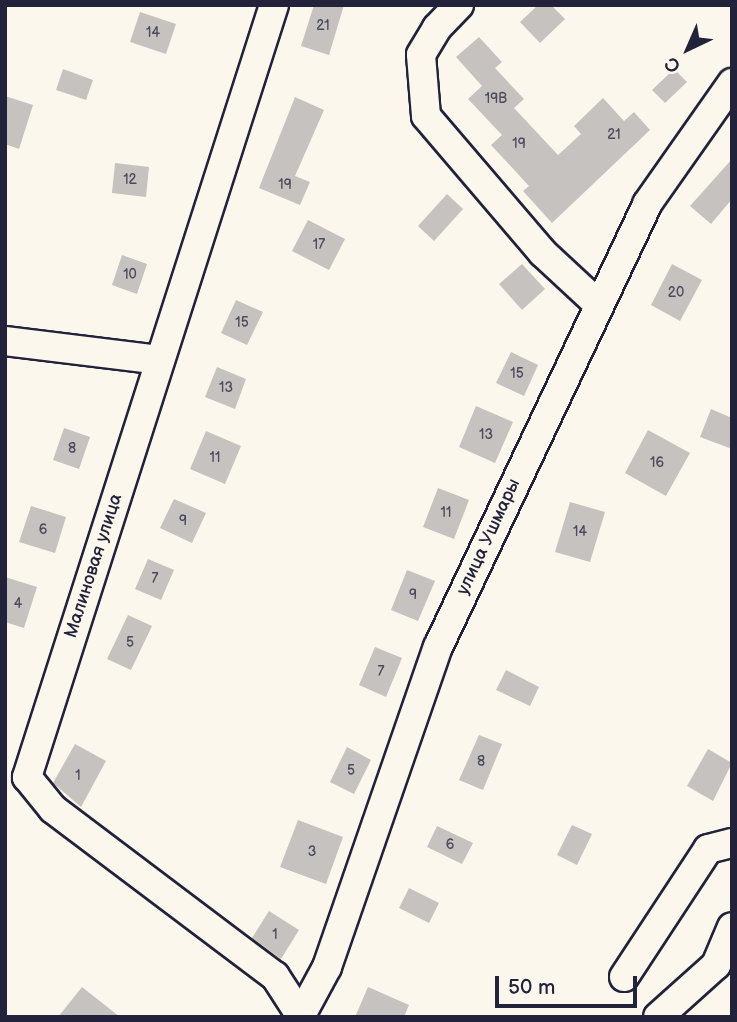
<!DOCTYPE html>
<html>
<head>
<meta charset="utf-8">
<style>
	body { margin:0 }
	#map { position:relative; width:737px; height:1022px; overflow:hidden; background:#fbf7ec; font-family:"Balsamiq Sans",sans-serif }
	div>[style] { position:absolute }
	.building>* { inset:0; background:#c6c2c0 }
	.roads { filter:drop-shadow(2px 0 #22223b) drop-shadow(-2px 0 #22223b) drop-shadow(0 2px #22223b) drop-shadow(0 -2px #22223b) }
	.minor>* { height:28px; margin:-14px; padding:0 14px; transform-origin:14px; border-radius:14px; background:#fbf7ec }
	span { translate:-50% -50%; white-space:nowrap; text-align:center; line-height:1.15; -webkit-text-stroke:6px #fbf7ec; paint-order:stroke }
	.number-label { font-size:14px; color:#4b4a5c }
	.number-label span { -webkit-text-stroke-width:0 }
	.street-label { font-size:18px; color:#22223b }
	.frame { position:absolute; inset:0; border:7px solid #22223b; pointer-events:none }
	.north { position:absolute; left:653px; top:14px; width:70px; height:70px; -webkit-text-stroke:5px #fbf7ec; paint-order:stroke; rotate:224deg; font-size:19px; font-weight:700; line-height:28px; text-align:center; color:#22223b }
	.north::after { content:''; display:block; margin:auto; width:24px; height:32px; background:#22223b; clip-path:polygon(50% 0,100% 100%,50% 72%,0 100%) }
	.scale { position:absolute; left:495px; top:976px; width:142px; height:32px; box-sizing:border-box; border:4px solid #22223b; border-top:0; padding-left:9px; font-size:21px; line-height:24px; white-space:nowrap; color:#22223b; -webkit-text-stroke:5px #fbf7ec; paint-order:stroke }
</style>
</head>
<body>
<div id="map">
	<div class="building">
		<i style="clip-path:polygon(314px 5px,344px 5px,329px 55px,301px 46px)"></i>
		<i style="clip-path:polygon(538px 5px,551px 5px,565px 19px,540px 43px,520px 22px)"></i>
		<i style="clip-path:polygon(140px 12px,176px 24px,166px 54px,130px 42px)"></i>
		<i style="clip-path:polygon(479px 37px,502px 62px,495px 68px,524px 99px,514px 108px,558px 155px,581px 134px,574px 126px,603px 98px,624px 121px,634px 112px,650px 130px,552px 223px,523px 191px,529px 186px,491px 145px,502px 135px,468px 99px,482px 86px,456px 57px)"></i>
		<i style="clip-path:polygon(63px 69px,93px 80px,86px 100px,56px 90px)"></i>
		<i style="clip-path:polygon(674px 69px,687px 82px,665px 103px,652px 90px)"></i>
		<i style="clip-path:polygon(5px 96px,33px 105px,19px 149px,5px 144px)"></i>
		<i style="clip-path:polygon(295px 97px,324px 110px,295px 176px,310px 182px,300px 205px,259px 188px)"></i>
		<i style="clip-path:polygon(732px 159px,732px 199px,711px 224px,690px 206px)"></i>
		<i style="clip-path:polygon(115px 163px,149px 167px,146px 197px,112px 193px)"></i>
		<i style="clip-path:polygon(447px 194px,463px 209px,434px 241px,418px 226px)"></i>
		<i style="clip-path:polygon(308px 220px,345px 239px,329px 270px,292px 251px)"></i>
		<i style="clip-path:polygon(122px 255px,147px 264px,137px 294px,112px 285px)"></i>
		<i style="clip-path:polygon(522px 264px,545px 289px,522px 310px,499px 284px)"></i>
		<i style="clip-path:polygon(672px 264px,702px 280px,680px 321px,651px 305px)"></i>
		<i style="clip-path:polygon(236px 300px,263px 312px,247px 345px,221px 333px)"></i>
		<i style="clip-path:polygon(511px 352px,538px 365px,524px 396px,496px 383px)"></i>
		<i style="clip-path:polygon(217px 367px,246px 379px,235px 409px,205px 397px)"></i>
		<i style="clip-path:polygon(476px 406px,513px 422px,495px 463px,459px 447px)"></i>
		<i style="clip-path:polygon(711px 409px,732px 418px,732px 449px,700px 437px)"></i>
		<i style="clip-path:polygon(64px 428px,90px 437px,79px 469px,53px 460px)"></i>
		<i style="clip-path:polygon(648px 430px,690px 453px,666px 496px,625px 473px)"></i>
		<i style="clip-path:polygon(206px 431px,241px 446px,225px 484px,190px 469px)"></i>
		<i style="clip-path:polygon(438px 488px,469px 500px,454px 539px,423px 527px)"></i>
		<i style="clip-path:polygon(174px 499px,206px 513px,192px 543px,160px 528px)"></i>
		<i style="clip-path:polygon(570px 502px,605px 512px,590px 562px,555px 552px)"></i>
		<i style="clip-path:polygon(31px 506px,66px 517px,55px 553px,19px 542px)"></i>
		<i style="clip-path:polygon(148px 559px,174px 570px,161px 600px,135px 589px)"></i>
		<i style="clip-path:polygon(407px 570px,435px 581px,418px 621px,391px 610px)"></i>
		<i style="clip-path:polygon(5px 577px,37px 587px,24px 628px,5px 622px)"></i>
		<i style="clip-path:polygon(128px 615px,152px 626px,131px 670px,107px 659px)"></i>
		<i style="clip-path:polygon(375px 647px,402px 658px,386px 697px,359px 685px)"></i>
		<i style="clip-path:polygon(506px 670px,539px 687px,530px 706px,496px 690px)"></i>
		<i style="clip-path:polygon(479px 735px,502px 744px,483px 790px,459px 780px)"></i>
		<i style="clip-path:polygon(75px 744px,106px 761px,81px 807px,53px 783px)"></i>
		<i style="clip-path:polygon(347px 747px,371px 760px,354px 794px,330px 782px)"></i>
		<i style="clip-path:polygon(708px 749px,732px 763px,713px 801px,687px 786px)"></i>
		<i style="clip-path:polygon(298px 820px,343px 837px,326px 884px,280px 867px)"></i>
		<i style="clip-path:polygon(572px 825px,592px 834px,577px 865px,557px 855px)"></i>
		<i style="clip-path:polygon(437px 826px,473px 843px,462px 864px,427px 847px)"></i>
		<i style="clip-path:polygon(409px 888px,439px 903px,429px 923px,399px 908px)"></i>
		<i style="clip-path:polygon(269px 911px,299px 930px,281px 959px,252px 938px)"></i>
		<i style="clip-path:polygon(82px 987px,120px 1017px,58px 1017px)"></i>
		<i style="clip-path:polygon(368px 987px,409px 1005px,404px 1017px,355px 1017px)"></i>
	</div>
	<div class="roads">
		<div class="minor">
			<i style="left:274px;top:5px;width:811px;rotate:107.74deg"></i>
			<i style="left:27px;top:777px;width:41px;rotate:50.9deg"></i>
			<i style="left:53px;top:809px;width:278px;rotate:37deg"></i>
			<i style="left:275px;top:976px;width:48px;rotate:57deg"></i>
			<i style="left:459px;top:5px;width:32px;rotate:134deg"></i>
			<i style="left:437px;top:28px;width:31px;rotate:121deg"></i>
			<i style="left:421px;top:55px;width:61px;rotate:85.3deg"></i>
			<i style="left:426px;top:116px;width:180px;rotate:49.5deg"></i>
			<i style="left:543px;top:253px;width:75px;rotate:42.8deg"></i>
			<i style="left:5px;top:341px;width:155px;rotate:7deg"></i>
			<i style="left:624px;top:977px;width:153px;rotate:-56.7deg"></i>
			<i style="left:708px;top:849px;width:25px;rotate:-14deg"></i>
			<i style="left:300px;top:1017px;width:57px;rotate:-61.6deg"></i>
			<i style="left:327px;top:967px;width:339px;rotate:-70.9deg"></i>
			<i style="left:438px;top:647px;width:490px;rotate:-64.7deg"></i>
			<i style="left:647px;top:204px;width:148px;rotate:-54.9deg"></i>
			<i style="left:658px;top:1017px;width:78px;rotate:-41.9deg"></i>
			<i style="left:716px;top:965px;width:41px;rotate:-67.2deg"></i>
		</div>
	</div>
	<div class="number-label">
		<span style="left:323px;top:26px">21</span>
		<span style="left:153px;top:33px">14</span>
		<span style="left:496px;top:99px">19В</span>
		<span style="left:614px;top:135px">21</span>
		<span style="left:519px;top:144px">19</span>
		<span style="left:130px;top:180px">12</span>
		<span style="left:285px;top:185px">19</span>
		<span style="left:319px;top:245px">17</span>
		<span style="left:130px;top:275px">10</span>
		<span style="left:676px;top:293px">20</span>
		<span style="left:242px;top:323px">15</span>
		<span style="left:517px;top:374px">15</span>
		<span style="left:226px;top:388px">13</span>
		<span style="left:486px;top:435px">13</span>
		<span style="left:72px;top:449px">8</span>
		<span style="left:215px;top:458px">11</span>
		<span style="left:657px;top:463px">16</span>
		<span style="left:446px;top:513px">11</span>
		<span style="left:183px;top:521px">9</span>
		<span style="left:43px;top:530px">6</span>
		<span style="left:580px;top:532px">14</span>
		<span style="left:155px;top:579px">7</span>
		<span style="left:413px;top:595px">9</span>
		<span style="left:18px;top:604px">4</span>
		<span style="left:130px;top:643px">5</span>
		<span style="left:381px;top:672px">7</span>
		<span style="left:481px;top:762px">8</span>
		<span style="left:351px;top:771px">5</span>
		<span style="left:78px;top:776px">1</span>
		<span style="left:450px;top:845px">6</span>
		<span style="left:312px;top:852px">3</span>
		<span style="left:275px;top:935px">1</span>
	</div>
	<div class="street-label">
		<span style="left:489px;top:537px;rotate:-65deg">улица Ушмары</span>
		<span style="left:94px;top:566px;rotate:-72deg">Малиновая улица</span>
	</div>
	<div class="frame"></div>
	<div class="north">С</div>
	<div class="scale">50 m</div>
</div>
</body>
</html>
